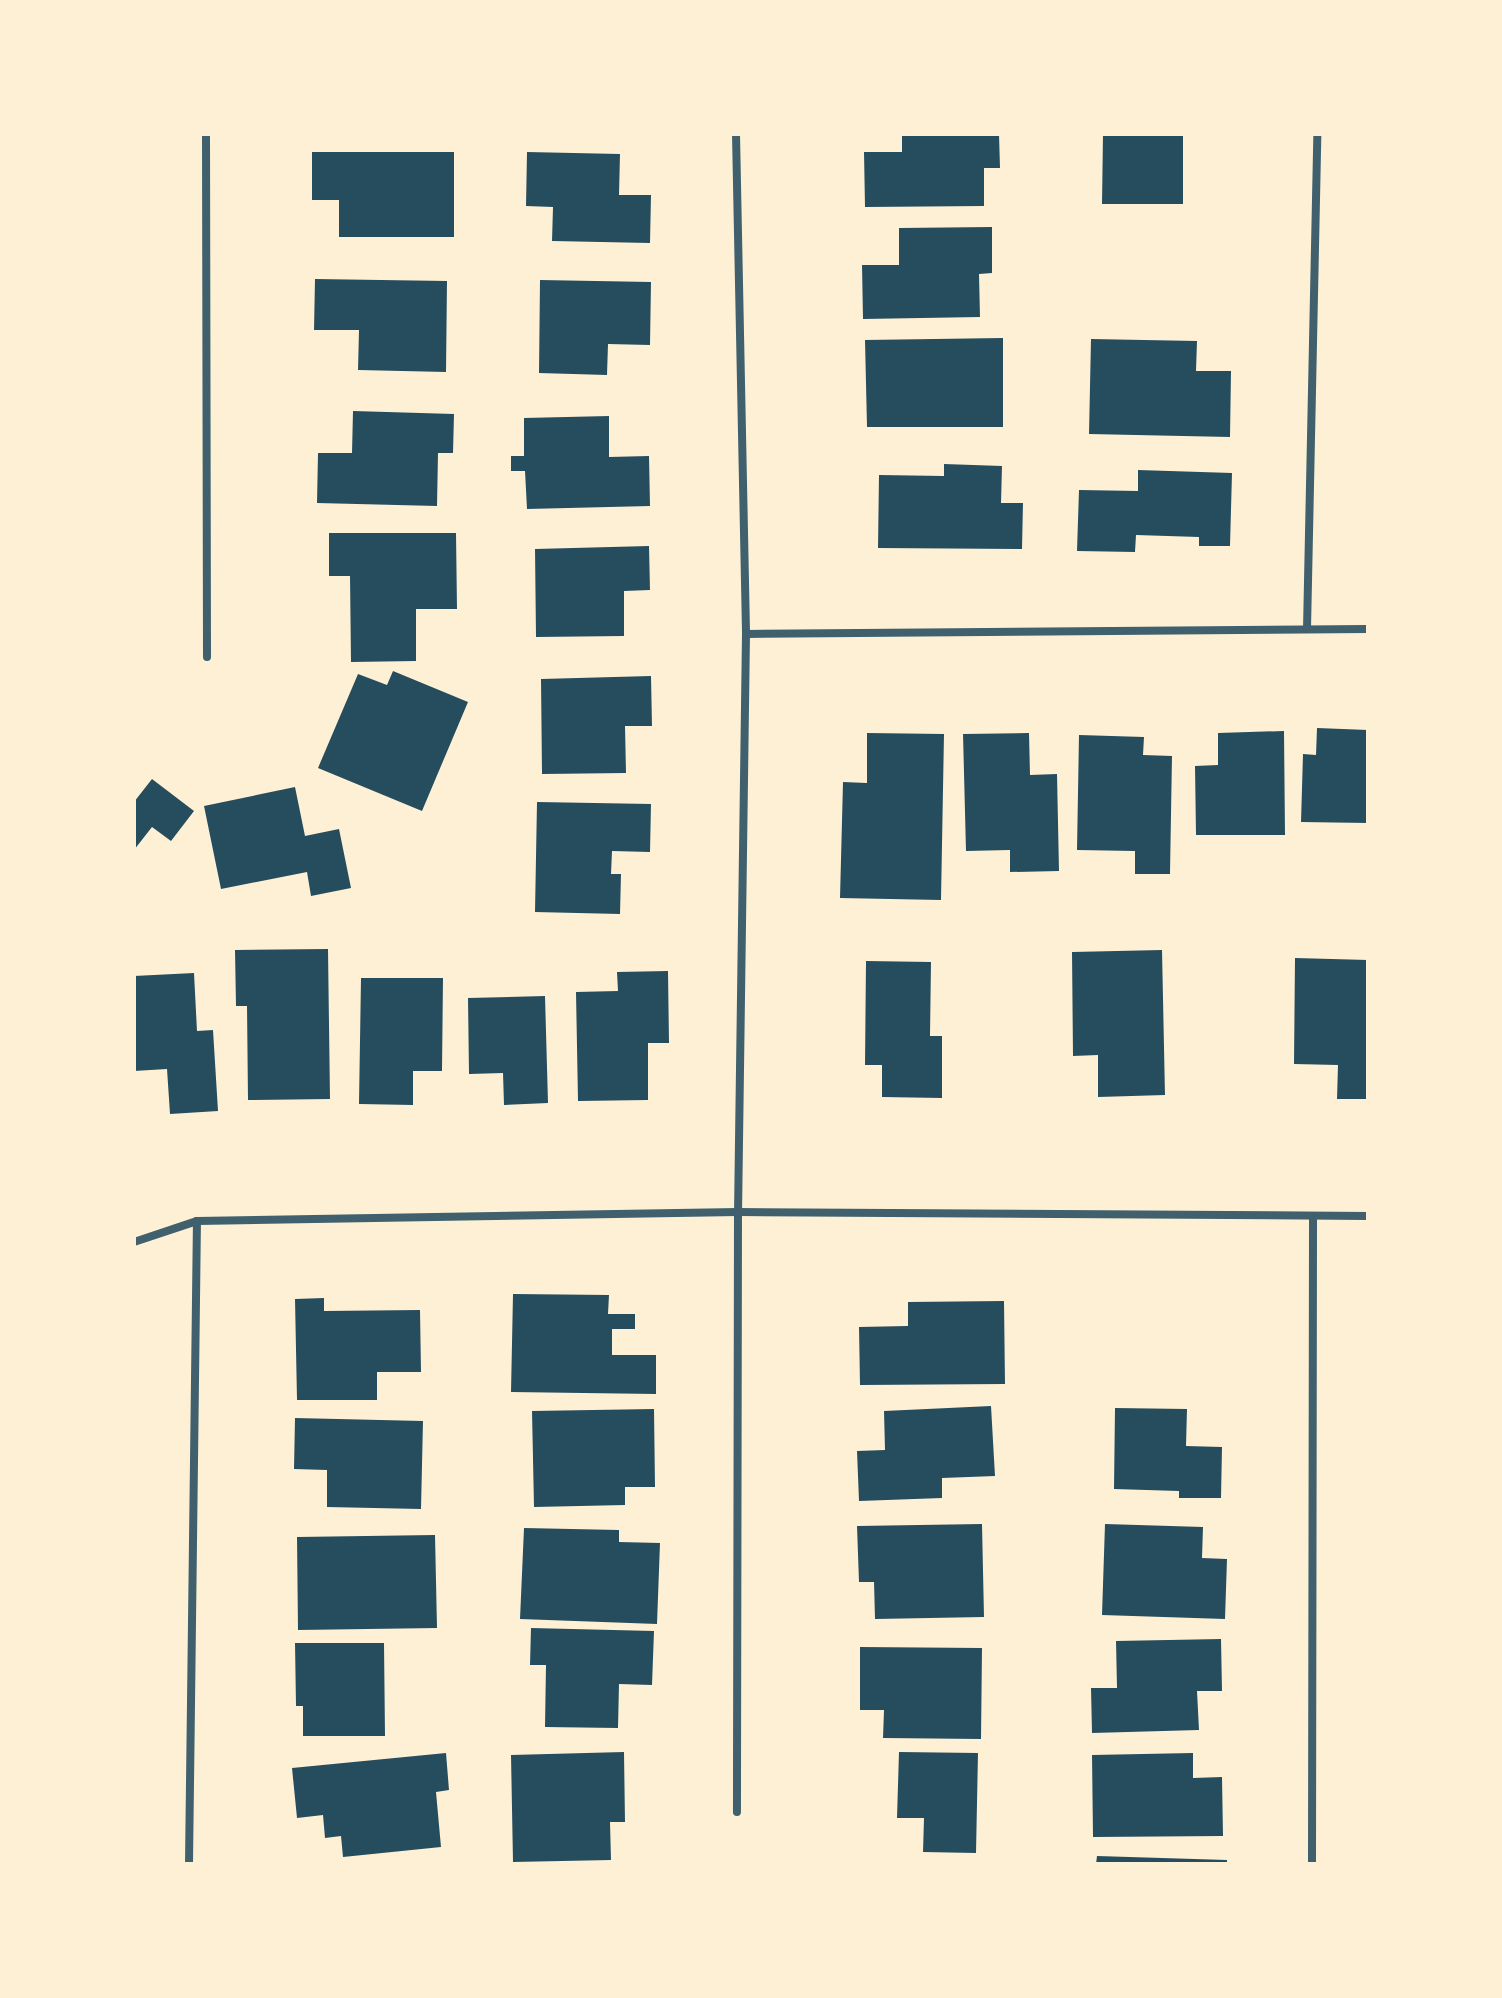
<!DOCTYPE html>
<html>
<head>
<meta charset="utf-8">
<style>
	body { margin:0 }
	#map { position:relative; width:1502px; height:1998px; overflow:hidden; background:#fdf0d5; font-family:Montserrat,sans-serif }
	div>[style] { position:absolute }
	.building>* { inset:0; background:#264d5e }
	.minor>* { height:8px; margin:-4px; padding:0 4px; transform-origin:4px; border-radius:4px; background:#3f606c }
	span { translate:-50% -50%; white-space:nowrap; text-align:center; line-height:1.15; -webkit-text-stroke:8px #fdf0d5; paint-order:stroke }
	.frame { position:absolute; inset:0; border:136px solid #fdf0d5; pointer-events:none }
</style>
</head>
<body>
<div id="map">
	<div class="building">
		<i style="clip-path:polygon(902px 134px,999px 134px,1000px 168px,984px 168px,984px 206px,865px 207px,864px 152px,902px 152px)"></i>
		<i style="clip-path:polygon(1103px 134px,1183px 134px,1183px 204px,1102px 204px)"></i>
		<i style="clip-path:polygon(312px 152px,454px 152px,454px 237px,339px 237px,339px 200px,312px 200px)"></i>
		<i style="clip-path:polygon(527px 152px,620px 154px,619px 195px,651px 195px,650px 243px,552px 241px,553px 207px,526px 206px)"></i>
		<i style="clip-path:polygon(992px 227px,992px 273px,979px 274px,980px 317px,863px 319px,862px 265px,899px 265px,899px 228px)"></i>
		<i style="clip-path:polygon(315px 279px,447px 281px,446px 372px,358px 370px,359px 330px,314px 330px)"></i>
		<i style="clip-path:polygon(540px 280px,651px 282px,650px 345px,608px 344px,607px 375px,539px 373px)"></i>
		<i style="clip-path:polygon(1003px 338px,1003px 427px,867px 427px,865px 340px)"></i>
		<i style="clip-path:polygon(1091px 339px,1197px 341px,1196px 371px,1231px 371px,1230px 437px,1089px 434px)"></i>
		<i style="clip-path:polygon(353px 411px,454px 414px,453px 453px,438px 453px,437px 506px,317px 503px,318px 453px,352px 453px)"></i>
		<i style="clip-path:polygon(609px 416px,609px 457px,649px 456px,650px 506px,527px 509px,525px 471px,511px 471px,511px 456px,524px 456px,524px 418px)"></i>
		<i style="clip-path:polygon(944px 464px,1002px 466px,1001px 503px,1023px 503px,1022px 549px,878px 548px,879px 475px,944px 476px)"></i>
		<i style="clip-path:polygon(1138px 470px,1232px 473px,1230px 546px,1199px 546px,1199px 537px,1136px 535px,1135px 552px,1077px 551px,1079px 490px,1138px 491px)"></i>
		<i style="clip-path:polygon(329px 533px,456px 533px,457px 609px,416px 609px,416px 661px,351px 662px,350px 576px,329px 576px)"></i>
		<i style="clip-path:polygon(649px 546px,650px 590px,624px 591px,624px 636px,536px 637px,535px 549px)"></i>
		<i style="clip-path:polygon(393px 671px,468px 702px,422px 811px,318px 768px,358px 674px,387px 685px)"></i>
		<i style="clip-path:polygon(651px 676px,652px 726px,625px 726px,626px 773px,542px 774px,541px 679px)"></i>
		<i style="clip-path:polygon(1317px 728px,1368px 730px,1368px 823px,1301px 822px,1303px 754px,1316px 755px)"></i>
		<i style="clip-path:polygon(1284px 731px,1285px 835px,1196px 835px,1195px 766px,1218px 765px,1218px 733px)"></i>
		<i style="clip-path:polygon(867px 733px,944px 734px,941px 900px,840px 898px,843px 782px,867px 783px)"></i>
		<i style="clip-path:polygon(1029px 733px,1030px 775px,1057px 774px,1059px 871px,1010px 872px,1010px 850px,966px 851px,963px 734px)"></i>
		<i style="clip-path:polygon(1079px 735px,1144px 737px,1143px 755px,1172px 756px,1170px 874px,1135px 874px,1135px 851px,1077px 850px)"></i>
		<i style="clip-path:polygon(152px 779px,194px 811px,171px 841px,152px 827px,134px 850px,134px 802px)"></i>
		<i style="clip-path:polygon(295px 787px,305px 836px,339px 829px,351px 888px,311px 896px,307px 872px,221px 889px,204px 806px)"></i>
		<i style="clip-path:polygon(537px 802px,651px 804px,650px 852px,612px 851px,611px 874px,621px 874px,620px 914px,535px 912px)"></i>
		<i style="clip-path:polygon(328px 949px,330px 1099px,248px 1100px,247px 1006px,236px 1006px,235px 950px)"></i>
		<i style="clip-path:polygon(1162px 950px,1165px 1095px,1098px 1097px,1098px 1055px,1073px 1056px,1072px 952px)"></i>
		<i style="clip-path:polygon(1295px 958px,1368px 960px,1368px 1099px,1337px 1099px,1338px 1065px,1294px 1064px)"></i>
		<i style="clip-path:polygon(866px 961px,931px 962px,930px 1036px,942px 1036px,942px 1098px,882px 1097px,882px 1065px,865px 1065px)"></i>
		<i style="clip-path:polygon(668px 971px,669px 1043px,648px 1043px,648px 1100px,578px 1101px,576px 992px,618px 991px,617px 972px)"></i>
		<i style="clip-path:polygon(194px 973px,197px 1031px,213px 1030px,218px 1111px,170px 1114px,167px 1069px,134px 1071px,134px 976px)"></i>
		<i style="clip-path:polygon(361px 978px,443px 978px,442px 1071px,413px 1071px,413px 1105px,359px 1104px)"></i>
		<i style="clip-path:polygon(545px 996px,548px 1103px,504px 1105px,503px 1073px,469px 1074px,468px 998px)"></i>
		<i style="clip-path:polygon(513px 1294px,609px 1295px,608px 1314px,635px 1314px,635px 1329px,612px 1329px,612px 1355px,656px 1355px,656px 1394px,511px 1392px)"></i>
		<i style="clip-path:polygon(324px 1298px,324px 1311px,420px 1310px,421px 1372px,377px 1372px,377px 1400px,297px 1400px,295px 1299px)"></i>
		<i style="clip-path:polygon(1004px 1301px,1005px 1384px,860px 1385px,859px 1327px,908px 1326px,908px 1302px)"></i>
		<i style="clip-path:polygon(991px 1406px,995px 1476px,942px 1478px,942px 1498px,859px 1501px,857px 1451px,885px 1450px,884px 1411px)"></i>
		<i style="clip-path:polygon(1115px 1408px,1187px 1409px,1186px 1446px,1222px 1447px,1221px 1498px,1179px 1498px,1179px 1491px,1114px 1489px)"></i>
		<i style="clip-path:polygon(654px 1409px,655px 1487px,625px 1487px,625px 1505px,534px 1507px,532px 1411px)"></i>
		<i style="clip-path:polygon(295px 1418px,423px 1421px,421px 1509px,327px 1507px,327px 1470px,294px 1469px)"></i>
		<i style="clip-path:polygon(982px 1524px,984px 1617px,875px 1619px,874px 1582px,859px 1582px,857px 1526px)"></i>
		<i style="clip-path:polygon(1105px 1524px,1203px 1527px,1202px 1558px,1227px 1559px,1225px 1619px,1102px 1615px)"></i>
		<i style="clip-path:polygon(524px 1528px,619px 1530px,619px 1542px,660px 1543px,657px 1624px,520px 1619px)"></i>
		<i style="clip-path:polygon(435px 1535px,437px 1628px,298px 1630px,297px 1537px)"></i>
		<i style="clip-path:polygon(531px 1628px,654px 1631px,652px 1685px,619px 1684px,618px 1728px,545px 1727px,546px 1665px,530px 1665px)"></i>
		<i style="clip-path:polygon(1221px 1639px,1222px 1691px,1197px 1691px,1199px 1730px,1092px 1733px,1091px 1688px,1117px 1688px,1116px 1641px)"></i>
		<i style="clip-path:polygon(295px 1643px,384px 1643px,385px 1736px,303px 1736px,303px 1706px,296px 1706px)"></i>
		<i style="clip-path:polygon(860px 1647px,982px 1648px,981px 1739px,883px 1738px,884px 1710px,860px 1710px)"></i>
		<i style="clip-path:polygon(624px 1752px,625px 1822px,610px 1822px,611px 1860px,513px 1862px,511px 1755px)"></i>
		<i style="clip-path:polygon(899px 1752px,978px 1753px,976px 1853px,923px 1852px,924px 1818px,897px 1818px)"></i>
		<i style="clip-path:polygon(446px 1753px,449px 1790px,436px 1792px,441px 1847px,343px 1857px,341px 1836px,325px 1838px,323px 1815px,297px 1818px,292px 1768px)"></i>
		<i style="clip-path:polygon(1193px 1753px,1193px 1778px,1222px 1777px,1223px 1836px,1093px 1837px,1092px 1755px)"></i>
		<i style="clip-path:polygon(1097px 1856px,1227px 1860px,1227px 1864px,1096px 1864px)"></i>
	</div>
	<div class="minor">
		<i style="left:206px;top:134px;width:523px;rotate:89.89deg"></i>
		<i style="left:736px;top:134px;width:500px;rotate:88.85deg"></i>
		<i style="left:746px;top:634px;width:578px;rotate:90.79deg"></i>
		<i style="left:738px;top:1212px;width:600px;rotate:90.1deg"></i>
		<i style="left:1307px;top:629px;width:495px;rotate:-88.8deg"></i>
		<i style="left:746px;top:634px;width:622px;rotate:-0.46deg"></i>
		<i style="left:134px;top:1242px;width:66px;rotate:-18.4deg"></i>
		<i style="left:197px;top:1221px;width:541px;rotate:-0.95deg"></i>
		<i style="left:738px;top:1212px;width:630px;rotate:0.36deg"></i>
		<i style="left:189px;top:1864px;width:643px;rotate:-89.29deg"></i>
		<i style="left:1312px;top:1864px;width:647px;rotate:-89.91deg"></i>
	</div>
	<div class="frame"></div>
</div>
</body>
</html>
